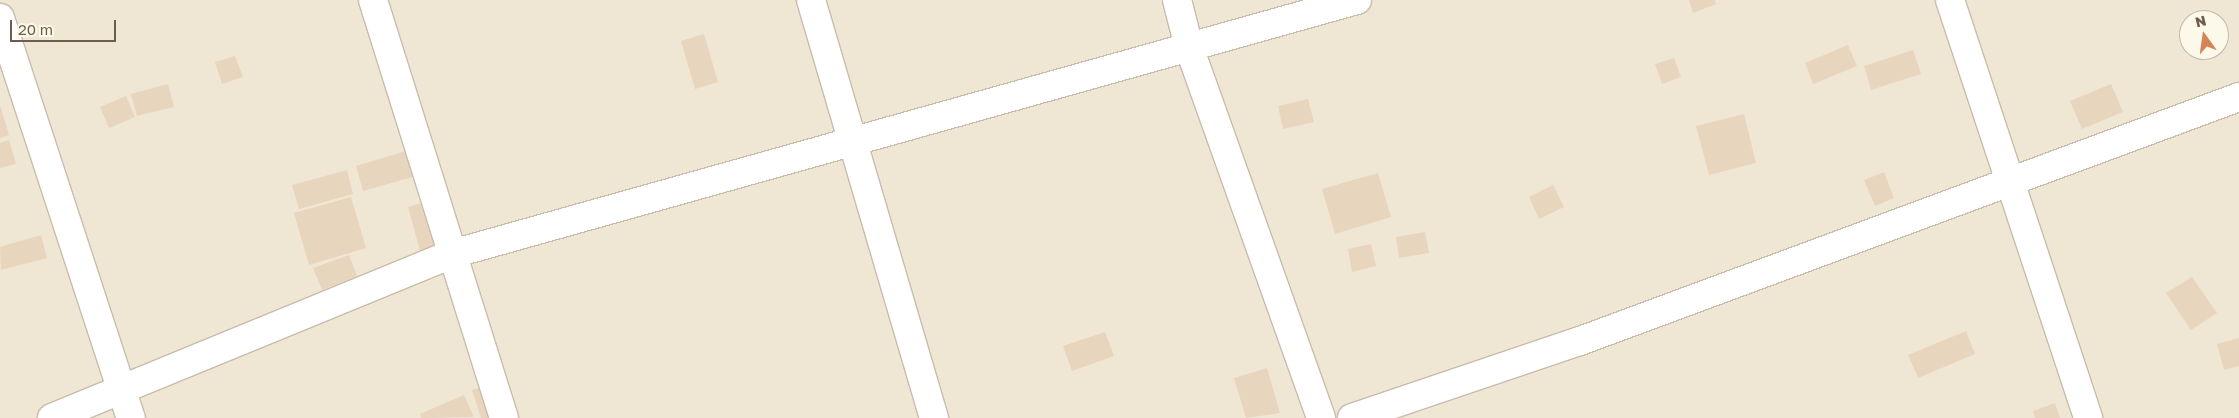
<!DOCTYPE html>
<html>
<head>
<meta charset="utf-8">
<style>
	body { margin:0 }
	#map { position:relative; width:2239px; height:418px; overflow:hidden; background:#f9f4e4; font-family:"Golos Text",sans-serif }
	div>[style] { position:absolute }
	.residential>* { inset:0; background:#f0e6d4 }
	.building>* { inset:0; background:#e8d5bd }
	.roads { filter:drop-shadow(1px 0 #c8bcac) drop-shadow(-1px 0 #c8bcac) drop-shadow(0 1px #c8bcac) drop-shadow(0 -1px #c8bcac) }
	.minor>* { height:28px; margin:-14px; padding:0 14px; transform-origin:14px; border-radius:14px; background:#fff }
	span { translate:-50% -50%; white-space:nowrap; text-align:center; line-height:1.15; -webkit-text-stroke:4px #fcf8ea; paint-order:stroke }
	.north { position:absolute; left:2179px; top:10px; width:50px; height:50px; box-sizing:border-box; background:#fcf8ea; border:1px solid #c3baab; border-radius:50%; rotate:346deg; font-size:14px; font-weight:700; line-height:20px; text-align:center; color:#6e5d4d }
	.north::after { content:''; display:block; margin:auto; width:18px; height:22px; background:#d48558; clip-path:polygon(50% 0,100% 100%,50% 72%,0 100%) }
	.scale { position:absolute; left:10px; top:20px; width:106px; height:22px; box-sizing:border-box; border:2px solid #6e5d4d; border-top:0; padding-left:6px; font-size:15px; line-height:18px; white-space:nowrap; color:#6e5d4d; -webkit-text-stroke:4px #fcf8ea; paint-order:stroke }
</style>
</head>
<body>
<div id="map">
	<div class="residential">
		<i style="clip-path:polygon(evenodd,0 0,2239px 0,2239px 418px,0 418px,0 0,2189px 20px,2219px 20px,2219px 50px,2189px 50px,2189px 20px)"></i>
	</div>
	<div class="building">
		<i style="clip-path:polygon(1689px 0,1715px 0,1716px 4px,1693px 13px)"></i>
		<i style="clip-path:polygon(704px 34px,718px 82px,695px 89px,681px 41px)"></i>
		<i style="clip-path:polygon(1848px 45px,1857px 66px,1813px 84px,1805px 63px)"></i>
		<i style="clip-path:polygon(1913px 50px,1921px 74px,1871px 90px,1864px 66px)"></i>
		<i style="clip-path:polygon(235px 56px,243px 77px,222px 84px,215px 62px)"></i>
		<i style="clip-path:polygon(1674px 58px,1681px 77px,1662px 84px,1655px 64px)"></i>
		<i style="clip-path:polygon(168px 84px,174px 107px,137px 116px,131px 94px)"></i>
		<i style="clip-path:polygon(2111px 84px,2123px 112px,2082px 129px,2070px 101px)"></i>
		<i style="clip-path:polygon(126px 96px,135px 117px,109px 128px,100px 107px)"></i>
		<i style="clip-path:polygon(1308px 99px,1314px 122px,1283px 129px,1278px 106px)"></i>
		<i style="clip-path:polygon(0 105px,9px 135px,0 138px)"></i>
		<i style="clip-path:polygon(1744px 114px,1756px 163px,1709px 175px,1696px 126px)"></i>
		<i style="clip-path:polygon(9px 140px,16px 164px,0 168px,0 143px)"></i>
		<i style="clip-path:polygon(409px 150px,416px 176px,363px 191px,356px 166px)"></i>
		<i style="clip-path:polygon(347px 170px,353px 194px,299px 209px,292px 185px)"></i>
		<i style="clip-path:polygon(1884px 172px,1894px 198px,1875px 206px,1864px 180px)"></i>
		<i style="clip-path:polygon(1378px 173px,1391px 217px,1335px 234px,1322px 189px)"></i>
		<i style="clip-path:polygon(1553px 185px,1564px 207px,1539px 219px,1529px 197px)"></i>
		<i style="clip-path:polygon(351px 197px,366px 248px,309px 265px,294px 213px)"></i>
		<i style="clip-path:polygon(431px 200px,444px 245px,420px 251px,408px 207px)"></i>
		<i style="clip-path:polygon(1425px 232px,1429px 253px,1399px 258px,1396px 237px)"></i>
		<i style="clip-path:polygon(41px 235px,47px 258px,1px 270px,0 247px)"></i>
		<i style="clip-path:polygon(1371px 244px,1376px 266px,1352px 272px,1348px 249px)"></i>
		<i style="clip-path:polygon(349px 255px,357px 276px,322px 290px,313px 268px)"></i>
		<i style="clip-path:polygon(2192px 277px,2217px 313px,2191px 330px,2166px 293px)"></i>
		<i style="clip-path:polygon(1966px 331px,1975px 354px,1918px 378px,1908px 355px)"></i>
		<i style="clip-path:polygon(1105px 332px,1114px 356px,1072px 371px,1063px 346px)"></i>
		<i style="clip-path:polygon(2239px 338px,2239px 366px,2224px 370px,2217px 344px)"></i>
		<i style="clip-path:polygon(1267px 368px,1280px 413px,1246px 418px,1234px 378px)"></i>
		<i style="clip-path:polygon(488px 385px,498px 418px,481px 418px,472px 390px)"></i>
		<i style="clip-path:polygon(464px 395px,474px 417px,421px 418px,420px 414px)"></i>
		<i style="clip-path:polygon(2055px 403px,2060px 418px,2035px 418px,2033px 411px)"></i>
	</div>
	<div class="roads">
		<div class="minor">
			<i style="left:373px;top:0;width:438px;rotate:72.6deg"></i>
			<i style="left:811px;top:0;width:436px;rotate:73.6deg"></i>
			<i style="left:1177px;top:0;width:49px;rotate:75.7deg"></i>
			<i style="left:1189px;top:47px;width:394px;rotate:70.4deg"></i>
			<i style="left:1950px;top:0;width:440px;rotate:71.7deg"></i>
			<i style="left:0;top:18px;width:421px;rotate:71.9deg"></i>
			<i style="left:52px;top:418px;width:432px;rotate:-22.3deg"></i>
			<i style="left:452px;top:254px;width:940px;rotate:-15.68deg"></i>
			<i style="left:1352px;top:418px;width:241px;rotate:-18.7deg"></i>
			<i style="left:1580px;top:341px;width:703px;rotate:-20.32deg"></i>
		</div>
	</div>
	<div class="north">N</div>
	<div class="scale">20 m</div>
</div>
</body>
</html>
